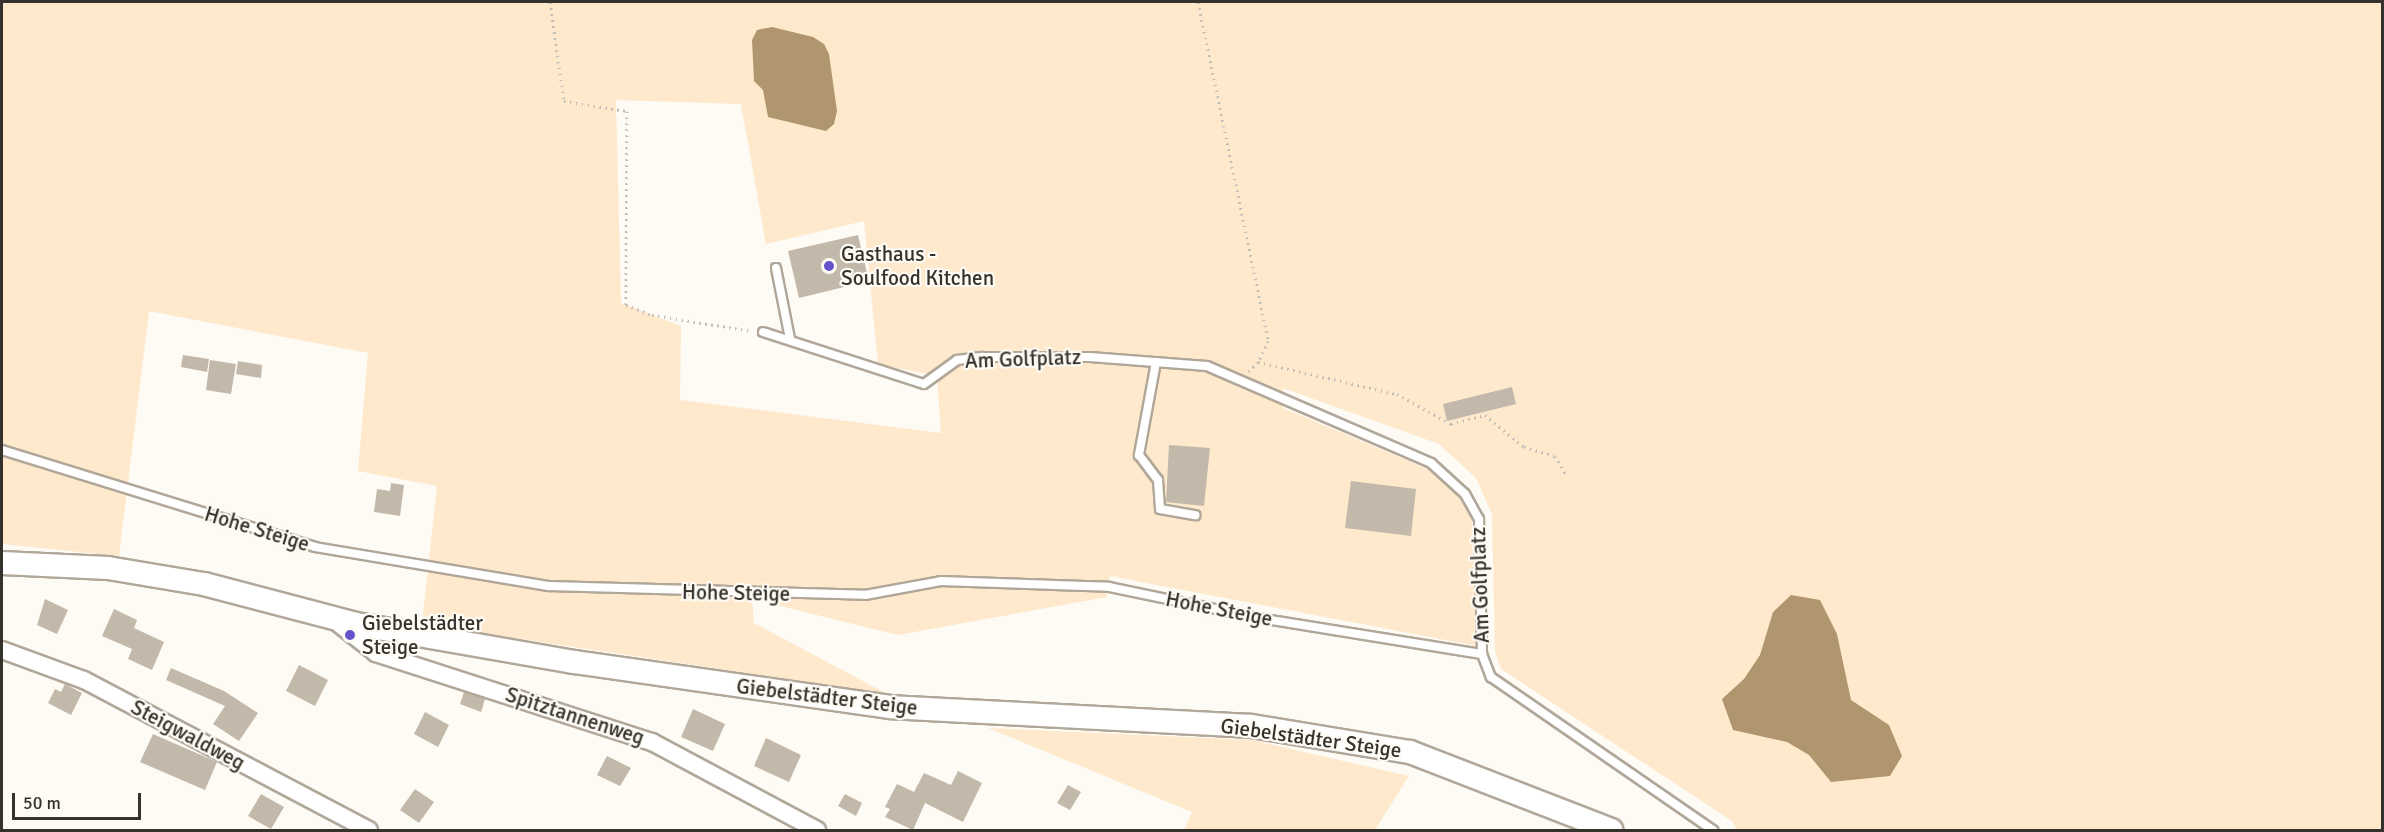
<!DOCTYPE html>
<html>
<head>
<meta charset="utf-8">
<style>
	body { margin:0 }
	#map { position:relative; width:2384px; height:832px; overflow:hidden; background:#fefaf4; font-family:Signika,sans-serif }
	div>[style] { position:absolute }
	.green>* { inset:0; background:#fee9cc }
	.water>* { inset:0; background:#b0966f }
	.building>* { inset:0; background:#c3b9ab }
	.path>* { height:3px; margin-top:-1.5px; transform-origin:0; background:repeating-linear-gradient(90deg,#c1bdb7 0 1.5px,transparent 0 6px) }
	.roads { filter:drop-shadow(2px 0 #b1a799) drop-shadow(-2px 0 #b1a799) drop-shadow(0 2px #b1a799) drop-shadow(0 -2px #b1a799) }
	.service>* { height:8px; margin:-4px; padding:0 4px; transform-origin:4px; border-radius:4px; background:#fff }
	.minor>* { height:16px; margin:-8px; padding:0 8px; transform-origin:8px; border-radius:8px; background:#fff }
	.secondary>* { height:22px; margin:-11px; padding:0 11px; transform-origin:11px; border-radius:11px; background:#fff }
	.dots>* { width:16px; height:16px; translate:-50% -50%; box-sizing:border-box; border:3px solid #fefaf4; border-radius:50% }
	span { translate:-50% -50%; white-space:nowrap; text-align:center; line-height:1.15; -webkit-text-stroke:4.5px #fefaf4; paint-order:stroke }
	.poi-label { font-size:21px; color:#35312b }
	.left { translate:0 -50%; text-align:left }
	.street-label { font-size:21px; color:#35312b }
	.frame { position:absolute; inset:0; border:3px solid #35312b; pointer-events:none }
	.scale { position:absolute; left:12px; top:793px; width:129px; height:27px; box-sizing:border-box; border:3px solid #35312b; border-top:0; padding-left:8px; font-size:18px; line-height:21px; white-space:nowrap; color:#35312b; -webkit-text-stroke:4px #fefaf4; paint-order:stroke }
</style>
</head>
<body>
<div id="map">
	<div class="green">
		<i style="clip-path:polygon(evenodd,2px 2px,2382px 2px,2382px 830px,1737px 830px,1732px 821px,1501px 669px,1495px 651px,1492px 514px,1476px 478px,1439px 444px,1283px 388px,1283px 408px,1430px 470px,1460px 498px,1472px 520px,1477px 646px,1110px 576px,1107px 597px,898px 635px,752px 599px,754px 623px,887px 694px,422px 624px,437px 486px,358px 471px,368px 353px,149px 311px,119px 556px,2px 544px,2px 2px,616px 100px,741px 104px,766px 244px,864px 221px,878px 364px,937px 376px,941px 433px,680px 400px,681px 326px,621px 303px,616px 100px)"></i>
		<i style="clip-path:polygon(988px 728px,1251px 740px,1409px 776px,1375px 830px,1184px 830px,1192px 812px)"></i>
	</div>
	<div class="water">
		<i style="clip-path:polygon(772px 27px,813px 37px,824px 44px,829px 54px,837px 111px,834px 124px,826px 131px,768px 117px,763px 90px,754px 81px,752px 40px,757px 30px)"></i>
		<i style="clip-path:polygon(1791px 595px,1820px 600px,1837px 634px,1851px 700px,1889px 725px,1902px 756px,1890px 776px,1831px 782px,1809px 755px,1787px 742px,1733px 730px,1722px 699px,1744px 679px,1760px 655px,1773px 612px)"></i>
	</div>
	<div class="building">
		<i style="clip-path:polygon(858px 235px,869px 281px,799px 298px,788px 251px)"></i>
		<i style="clip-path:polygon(183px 355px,209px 359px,207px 372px,181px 367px)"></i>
		<i style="clip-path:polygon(210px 360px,236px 364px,231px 394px,206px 390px)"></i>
		<i style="clip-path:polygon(238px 361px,262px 365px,261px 378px,236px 374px)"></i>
		<i style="clip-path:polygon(1512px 387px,1516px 404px,1447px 421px,1443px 404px)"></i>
		<i style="clip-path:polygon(1169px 445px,1210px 448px,1204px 506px,1166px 502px)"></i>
		<i style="clip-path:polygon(1351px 481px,1416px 489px,1411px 536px,1345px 528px)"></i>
		<i style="clip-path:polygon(391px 483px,404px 485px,400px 516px,374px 512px,377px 489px,390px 491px)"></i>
		<i style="clip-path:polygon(45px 599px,68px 610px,57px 634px,37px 625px)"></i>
		<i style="clip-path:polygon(114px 609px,137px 620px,134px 628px,164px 642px,152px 670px,128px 659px,132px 649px,102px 636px)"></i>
		<i style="clip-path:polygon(299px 665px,328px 680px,315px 706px,286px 691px)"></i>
		<i style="clip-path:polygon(171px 668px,224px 691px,258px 713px,239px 741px,213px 724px,225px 706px,166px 680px)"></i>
		<i style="clip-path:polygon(65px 684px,82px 693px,71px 715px,48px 703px,55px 689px,61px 692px)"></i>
		<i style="clip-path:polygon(464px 692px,485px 699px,481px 712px,460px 704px)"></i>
		<i style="clip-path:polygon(693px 709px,725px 724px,713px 751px,681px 737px)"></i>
		<i style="clip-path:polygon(425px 712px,449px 725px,438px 747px,414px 734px)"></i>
		<i style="clip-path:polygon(153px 734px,217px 762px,205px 790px,140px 762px)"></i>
		<i style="clip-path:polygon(766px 738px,801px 755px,789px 782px,754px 766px)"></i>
		<i style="clip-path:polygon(607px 756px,631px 768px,620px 786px,597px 775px)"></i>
		<i style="clip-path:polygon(958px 771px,982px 783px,963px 822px,925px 803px,913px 830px,885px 817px,890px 809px,885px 807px,897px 784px,914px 792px,924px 773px,951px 785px)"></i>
		<i style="clip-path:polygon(1068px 785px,1081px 792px,1070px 810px,1057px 803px)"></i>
		<i style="clip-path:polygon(415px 789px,434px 802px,419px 823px,400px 810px)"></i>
		<i style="clip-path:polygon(261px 794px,284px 807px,271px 829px,248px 816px)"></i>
		<i style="clip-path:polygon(845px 794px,862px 803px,856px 816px,838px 806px)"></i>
	</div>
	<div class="path">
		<i style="left:550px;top:2px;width:100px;rotate:82deg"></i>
		<i style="left:564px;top:101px;width:64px;rotate:9deg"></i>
		<i style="left:627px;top:111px;width:194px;rotate:90.3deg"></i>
		<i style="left:626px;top:305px;width:28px;rotate:21deg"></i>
		<i style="left:652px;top:315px;width:101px;rotate:9.1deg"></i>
		<i style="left:1198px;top:2px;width:346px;rotate:78.3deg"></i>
		<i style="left:1268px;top:341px;width:23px;rotate:115deg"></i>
		<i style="left:1258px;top:362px;width:14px;rotate:135deg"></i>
		<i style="left:1258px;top:362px;width:143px;rotate:13deg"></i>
		<i style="left:1397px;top:394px;width:62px;rotate:29.1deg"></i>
		<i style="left:1451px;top:424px;width:35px;rotate:-15deg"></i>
		<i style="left:1485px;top:415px;width:50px;rotate:39.4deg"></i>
		<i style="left:1524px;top:447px;width:32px;rotate:16deg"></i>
		<i style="left:1555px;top:456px;width:21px;rotate:59deg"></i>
	</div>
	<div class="roads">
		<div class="service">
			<i style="left:776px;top:268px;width:72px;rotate:78.8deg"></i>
			<i style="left:763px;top:332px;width:169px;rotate:17.9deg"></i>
			<i style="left:924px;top:384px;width:41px;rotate:-36deg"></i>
			<i style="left:957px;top:360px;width:26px;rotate:-7deg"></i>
			<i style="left:983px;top:357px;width:107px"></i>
			<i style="left:1090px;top:357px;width:117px;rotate:4.4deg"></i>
			<i style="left:1207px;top:366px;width:244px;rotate:23.4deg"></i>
			<i style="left:1431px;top:463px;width:46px;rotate:42.4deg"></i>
			<i style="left:1465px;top:494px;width:29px;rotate:61deg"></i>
			<i style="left:1479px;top:519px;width:135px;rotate:88.7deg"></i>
			<i style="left:1482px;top:654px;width:25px;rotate:69deg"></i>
			<i style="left:1491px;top:677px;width:270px;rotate:34.6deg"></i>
			<i style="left:1156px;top:362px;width:95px;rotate:100.4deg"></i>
			<i style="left:1139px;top:455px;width:31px;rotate:53deg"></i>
			<i style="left:1158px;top:480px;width:29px;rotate:86deg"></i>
			<i style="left:1160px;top:509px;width:36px;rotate:10deg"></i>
			<i style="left:2px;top:450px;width:328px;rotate:17.2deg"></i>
			<i style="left:315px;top:547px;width:237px;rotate:9.5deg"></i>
			<i style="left:549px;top:586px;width:316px;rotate:1.6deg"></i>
			<i style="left:865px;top:595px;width:77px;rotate:-10.4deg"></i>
			<i style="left:941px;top:581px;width:168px;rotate:2deg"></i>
			<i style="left:1109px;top:587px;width:153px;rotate:11.7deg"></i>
			<i style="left:1259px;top:618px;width:226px;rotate:9.2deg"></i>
		</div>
		<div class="minor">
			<i style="left:339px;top:624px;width:47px;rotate:38.1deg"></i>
			<i style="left:376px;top:653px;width:290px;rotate:17.9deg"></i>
			<i style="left:652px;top:742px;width:187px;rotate:28.1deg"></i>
			<i style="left:2px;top:650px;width:87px;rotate:20.1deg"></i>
			<i style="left:84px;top:680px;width:322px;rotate:27.8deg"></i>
		</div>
		<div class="secondary">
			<i style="left:2px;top:563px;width:106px;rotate:2.7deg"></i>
			<i style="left:108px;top:568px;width:97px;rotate:9.5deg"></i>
			<i style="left:204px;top:584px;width:157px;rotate:14.7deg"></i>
			<i style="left:356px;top:624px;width:221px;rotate:9.9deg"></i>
			<i style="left:574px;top:662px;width:319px;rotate:8.1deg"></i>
			<i style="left:890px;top:707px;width:361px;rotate:3deg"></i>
			<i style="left:1251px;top:726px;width:161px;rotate:9.3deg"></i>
			<i style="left:1410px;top:752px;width:216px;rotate:21.2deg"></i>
		</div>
	</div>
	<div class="dots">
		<i style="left:829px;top:266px;background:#6652cb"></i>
		<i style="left:350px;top:635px;background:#6652cb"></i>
	</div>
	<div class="poi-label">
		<span class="left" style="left:841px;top:266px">Gasthaus -<br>Soulfood Kitchen</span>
		<span class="left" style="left:362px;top:635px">Giebelstädter<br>Steige</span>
	</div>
	<div class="street-label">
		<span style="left:1023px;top:359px;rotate:-2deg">Am Golfplatz</span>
		<span style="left:257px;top:529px;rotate:17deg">Hohe Steige</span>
		<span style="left:1480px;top:585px;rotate:-92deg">Am Golfplatz</span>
		<span style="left:736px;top:593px;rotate:1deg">Hohe Steige</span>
		<span style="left:1219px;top:609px;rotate:11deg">Hohe Steige</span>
		<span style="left:827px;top:697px;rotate:7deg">Giebelstädter Steige</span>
		<span style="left:575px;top:716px;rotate:18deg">Spitztannenweg</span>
		<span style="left:188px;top:735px;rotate:28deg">Steigwaldweg</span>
		<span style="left:1311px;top:738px;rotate:8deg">Giebelstädter Steige</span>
	</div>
	<div class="frame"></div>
	<div class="scale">50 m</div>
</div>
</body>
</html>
